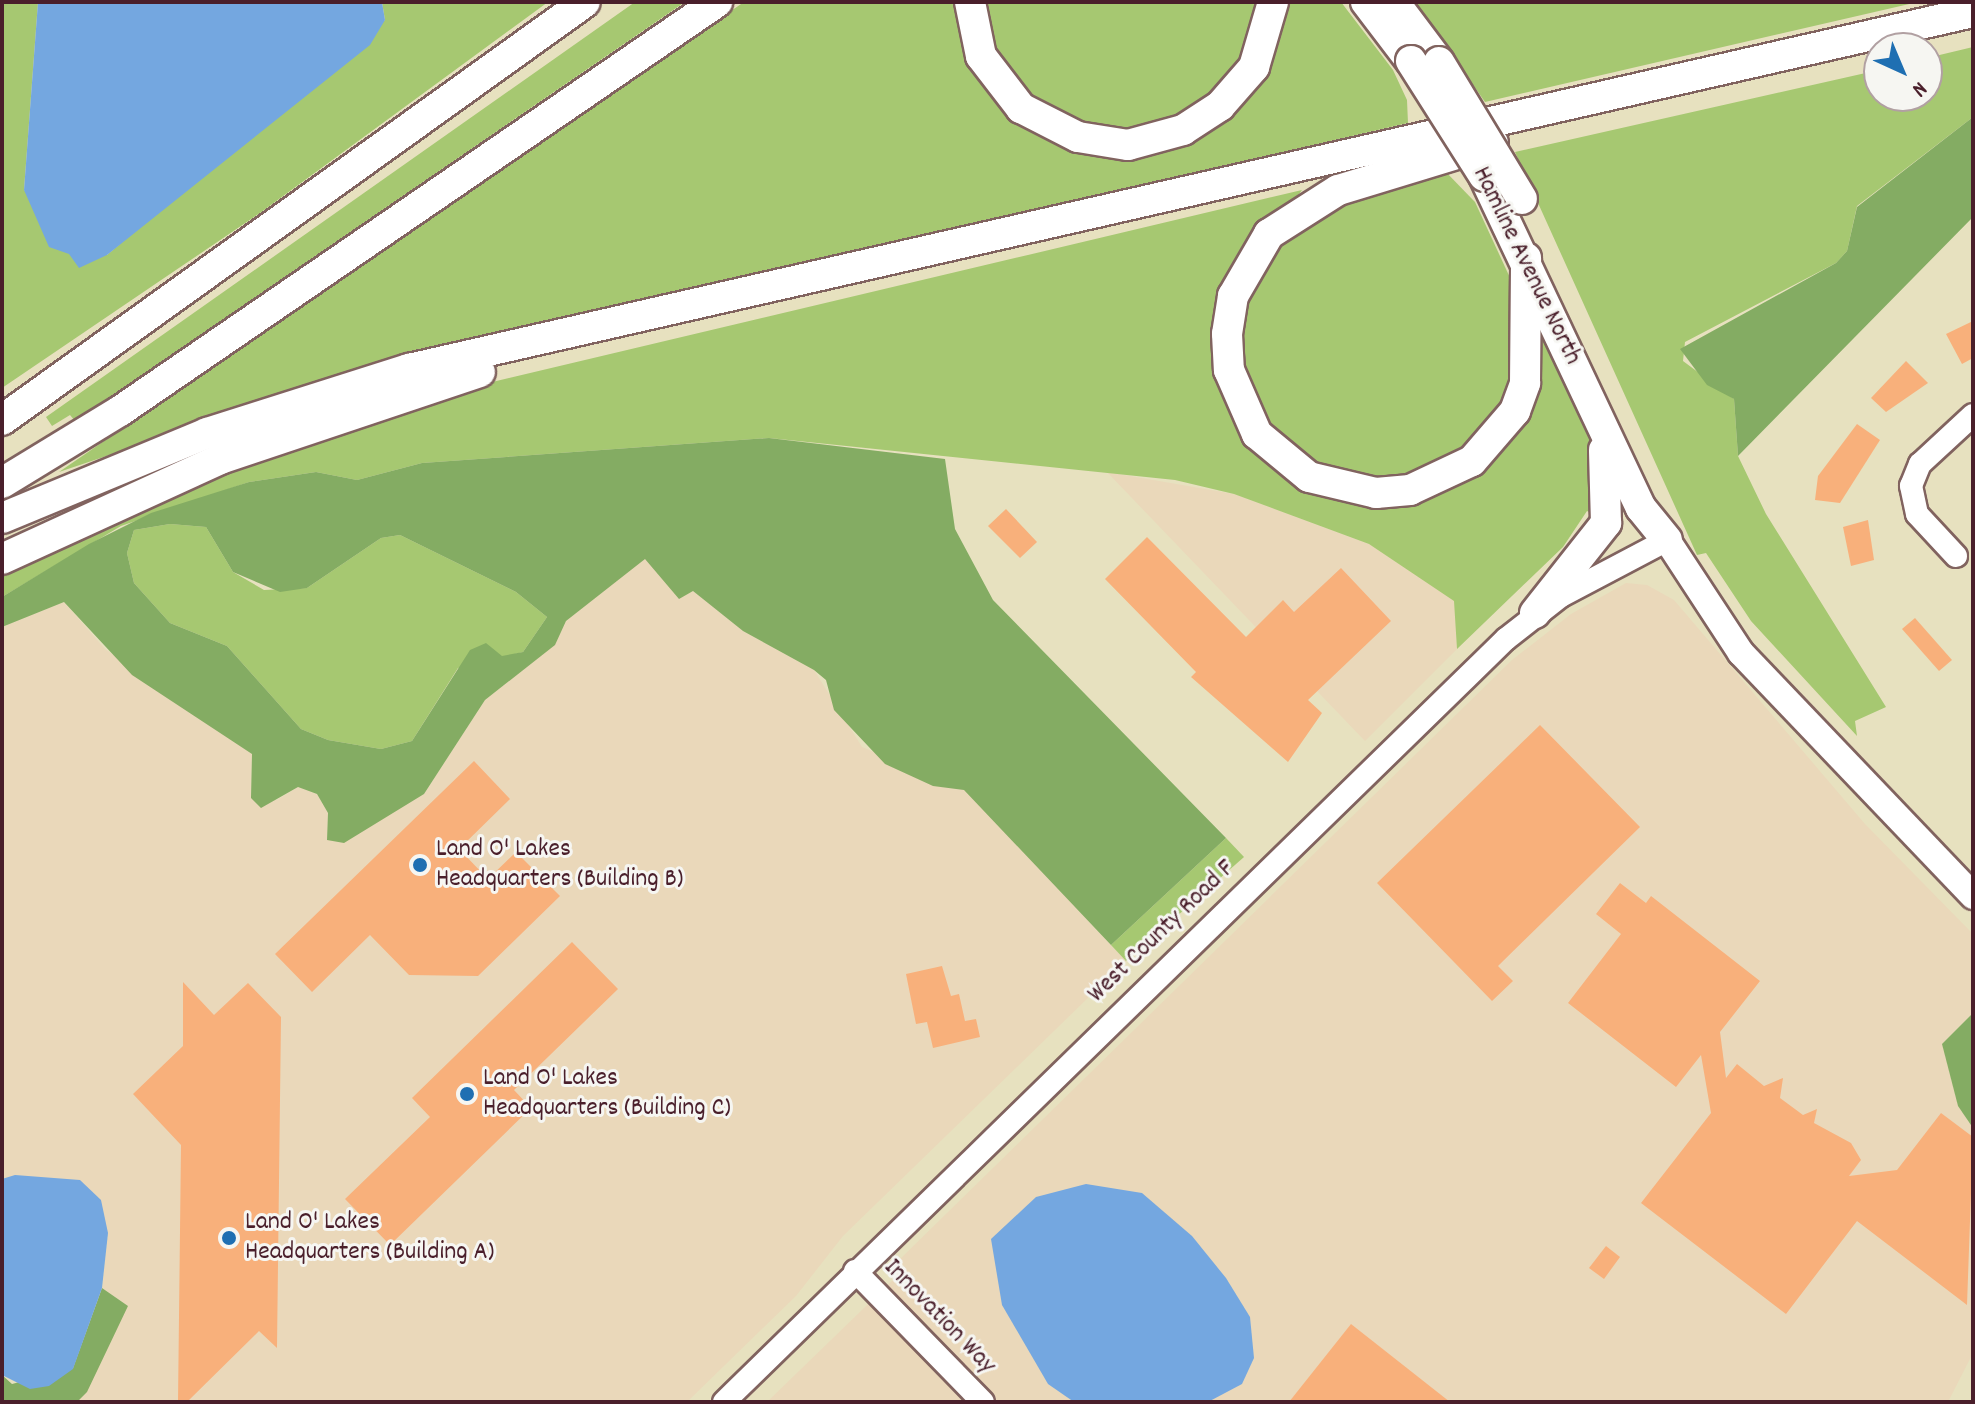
<!DOCTYPE html>
<html>
<head>
<meta charset="utf-8">
<style>
	body { margin:0 }
	#map { position:relative; width:1975px; height:1404px; overflow:hidden; background:#e7e1bf; font-family:Dekko,sans-serif }
	div>[style] { position:absolute }
	.built>* { inset:0; background:#ead8ba }
	.green>* { inset:0; background:#a6c871 }
	.forest>* { inset:0; background:#84ac63 }
	.water>* { inset:0; background:#74a7e0 }
	.building>* { inset:0; background:#f8b07b }
	.roads { filter:drop-shadow(2px 0 #81635f) drop-shadow(-2px 0 #81635f) drop-shadow(0 2px #81635f) drop-shadow(0 -2px #81635f) }
	.minor>* { height:22px; margin:-11px; padding:0 11px; transform-origin:11px; border-radius:11px; background:#fff }
	.major>* { height:26px; margin:-13px; padding:0 13px; transform-origin:13px; border-radius:13px; background:#fff }
	.highway>* { height:30px; margin:-15px; padding:0 15px; transform-origin:15px; border-radius:15px; background:#fff }
	.bridges { filter:drop-shadow(2px 0 #81635f) drop-shadow(-2px 0 #81635f) drop-shadow(0 2px #81635f) drop-shadow(0 -2px #81635f) }
	.highway-bridge>* { height:30px; margin:-15px; padding:0 15px; transform-origin:15px; border-radius:15px; background:#fff }
	.dots>* { width:22px; height:22px; translate:-50% -50%; box-sizing:border-box; border:4px solid #f6f6f2; border-radius:50% }
	span { translate:-50% -50%; white-space:nowrap; text-align:center; line-height:1.15; -webkit-text-stroke:6px #f6f6f2; paint-order:stroke }
	.street-label { font-size:26px; color:#4a1f2b }
	.poi-label { font-size:26px; color:#4a1f2b }
	.left { translate:0 -50%; text-align:left }
	.frame { position:absolute; inset:0; border:4px solid #4a1f2b; pointer-events:none }
	.north { position:absolute; left:1863px; top:32px; width:80px; height:80px; box-sizing:border-box; background:#f6f6f2; border:2px solid #b1a0a2; border-radius:50%; rotate:136deg; font-size:22px; font-weight:700; line-height:32px; text-align:center; color:#4a1f2b }
	.north::after { content:''; display:block; margin:auto; width:28px; height:36px; background:#1f6fb2; clip-path:polygon(50% 0,100% 100%,50% 72%,0 100%) }
</style>
</head>
<body>
<div id="map">
	<div class="built">
		<i style="clip-path:polygon(1107px 472px,1234px 494px,1369px 544px,1455px 601px,1457px 649px,1365px 741px)"></i>
		<i style="clip-path:polygon(645px 558px,679px 598px,693px 591px,743px 631px,814px 670px,862px 747px,964px 789px,1126px 961px,843px 1236px,796px 1296px,687px 1402px,77px 1402px,128px 1306px,102px 1288px,108px 1233px,80px 1180px,2px 1179px,2px 627px,64px 602px,105px 649px,252px 754px,251px 798px,277px 800px,298px 787px,317px 794px,328px 813px,327px 840px,424px 794px,485px 700px,554px 645px,566px 621px)"></i>
		<i style="clip-path:polygon(1626px 583px,1647px 585px,1674px 600px,1865px 824px,1973px 934px,1973px 1013px,1942px 1044px,1958px 1106px,1973px 1128px,1973px 1353px,1948px 1402px,767px 1402px,896px 1277px,899px 1260px,1512px 660px,1571px 614px)"></i>
	</div>
	<div class="green">
		<i style="clip-path:polygon(2px 2px,38px 2px,24px 190px,107px 255px,385px 20px,382px 2px,548px 2px,260px 213px,2px 388px)"></i>
		<i style="clip-path:polygon(635px 2px,685px 2px,75px 421px,70px 415px,52px 426px,46px 417px)"></i>
		<i style="clip-path:polygon(744px 2px,960px 2px,973px 61px,1099px 152px,1261px 79px,1284px 2px,1341px 2px,1393px 70px,1407px 100px,1408px 123px,402px 356px,59px 472px)"></i>
		<i style="clip-path:polygon(978px 2px,1266px 2px,1254px 46px,1197px 113px,1125px 136px,1036px 108px,993px 59px)"></i>
		<i style="clip-path:polygon(1415px 2px,1918px 2px,1485px 102px)"></i>
		<i style="clip-path:polygon(1973px 47px,1973px 117px,1857px 206px,1847px 251px,1836px 263px,1685px 342px,1683px 361px,1734px 399px,1738px 456px,1766px 514px,1886px 707px,1855px 721px,1857px 736px,1751px 621px,1706px 553px,1697px 555px,1515px 152px,1879px 70px,1879px 96px,1927px 96px,1927px 58px)"></i>
		<i style="clip-path:polygon(1443px 169px,1475px 202px,1518px 295px,1511px 398px,1476px 444px,1406px 480px,1335px 476px,1284px 447px,1244px 387px,1239px 318px,1268px 253px,1326px 206px)"></i>
		<i style="clip-path:polygon(1302px 190px,1224px 297px,1265px 453px,1419px 496px,1537px 376px,1542px 330px,1565px 365px,1594px 450px,1595px 515px,1587px 511px,1563px 547px,1457px 649px,1454px 601px,1369px 544px,1234px 494px,1175px 480px,769px 438px,422px 463px,357px 480px,316px 472px,249px 482px,121px 526px,2px 597px,2px 569px,115px 512px,463px 389px)"></i>
		<i style="clip-path:polygon(170px 524px,206px 527px,233px 572px,264px 590px,307px 588px,381px 538px,400px 535px,516px 592px,547px 617px,523px 652px,458px 668px,412px 741px,381px 749px,328px 740px,301px 729px,227px 646px,170px 623px,134px 583px,127px 553px,134px 530px)"></i>
		<i style="clip-path:polygon(1226px 838px,1244px 857px,1126px 961px,1111px 945px)"></i>
	</div>
	<div class="forest">
		<i style="clip-path:polygon(1973px 117px,1973px 217px,1738px 456px,1734px 399px,1707px 385px,1680px 349px,1836px 263px,1847px 251px,1857px 207px)"></i>
		<i style="clip-path:polygon(evenodd,769px 438px,945px 459px,955px 529px,993px 600px,1226px 838px,1111px 945px,964px 790px,933px 786px,885px 764px,834px 710px,826px 680px,814px 670px,743px 631px,693px 591px,679px 599px,645px 559px,566px 621px,555px 645px,485px 700px,424px 794px,344px 843px,327px 840px,328px 813px,317px 794px,298px 787px,261px 808px,251px 798px,252px 754px,132px 675px,64px 602px,2px 627px,2px 597px,89px 544px,151px 513px,249px 482px,316px 472px,357px 480px,422px 463px,769px 438px,170px 524px,206px 527px,233px 572px,280px 592px,307px 588px,381px 538px,400px 535px,516px 592px,547px 617px,523px 652px,502px 656px,486px 643px,470px 650px,412px 741px,381px 749px,328px 740px,301px 729px,227px 646px,170px 623px,134px 583px,127px 553px,134px 530px,170px 524px)"></i>
		<i style="clip-path:polygon(1973px 1013px,1973px 1128px,1958px 1106px,1942px 1044px)"></i>
		<i style="clip-path:polygon(102px 1288px,128px 1306px,87px 1392px,77px 1402px,2px 1402px,2px 1375px,12px 1384px,73px 1368px)"></i>
	</div>
	<div class="water">
		<i style="clip-path:polygon(38px 2px,382px 2px,385px 20px,370px 45px,107px 255px,79px 268px,69px 254px,49px 247px,24px 190px)"></i>
		<i style="clip-path:polygon(15px 1175px,80px 1180px,101px 1200px,108px 1233px,102px 1288px,73px 1369px,49px 1386px,30px 1389px,2px 1375px,2px 1179px)"></i>
		<i style="clip-path:polygon(1086px 1184px,1142px 1193px,1192px 1236px,1226px 1278px,1250px 1317px,1254px 1358px,1242px 1384px,1208px 1402px,1074px 1402px,1048px 1384px,1002px 1305px,991px 1239px,1036px 1197px)"></i>
	</div>
	<div class="building">
		<i style="clip-path:polygon(1973px 321px,1973px 358px,1962px 364px,1946px 334px)"></i>
		<i style="clip-path:polygon(1906px 361px,1928px 383px,1886px 412px,1871px 398px)"></i>
		<i style="clip-path:polygon(1857px 424px,1880px 440px,1840px 503px,1815px 500px,1818px 476px)"></i>
		<i style="clip-path:polygon(1006px 509px,1037px 542px,1020px 558px,988px 526px)"></i>
		<i style="clip-path:polygon(1868px 520px,1874px 560px,1851px 566px,1843px 527px)"></i>
		<i style="clip-path:polygon(1147px 537px,1246px 637px,1283px 600px,1294px 612px,1341px 568px,1391px 621px,1308px 700px,1322px 713px,1288px 762px,1191px 677px,1196px 672px,1105px 579px)"></i>
		<i style="clip-path:polygon(1915px 618px,1952px 660px,1939px 671px,1902px 629px)"></i>
		<i style="clip-path:polygon(1540px 725px,1640px 827px,1498px 966px,1513px 981px,1492px 1001px,1377px 883px)"></i>
		<i style="clip-path:polygon(474px 761px,510px 799px,459px 849px,488px 879px,516px 852px,560px 896px,478px 976px,409px 975px,370px 935px,312px 992px,275px 954px)"></i>
		<i style="clip-path:polygon(1620px 883px,1646px 903px,1651px 896px,1760px 981px,1720px 1032px,1726px 1078px,1737px 1064px,1764px 1086px,1783px 1078px,1780px 1098px,1803px 1115px,1817px 1109px,1814px 1123px,1851px 1143px,1861px 1160px,1849px 1176px,1897px 1170px,1941px 1113px,1973px 1137px,1967px 1305px,1857px 1221px,1786px 1314px,1641px 1203px,1711px 1113px,1701px 1055px,1676px 1087px,1568px 1003px,1621px 934px,1596px 914px)"></i>
		<i style="clip-path:polygon(572px 942px,618px 989px,514px 1090px,531px 1108px,390px 1245px,345px 1199px,430px 1117px,412px 1098px)"></i>
		<i style="clip-path:polygon(942px 966px,951px 996px,959px 994px,965px 1021px,976px 1019px,980px 1037px,933px 1048px,927px 1022px,916px 1024px,906px 974px)"></i>
		<i style="clip-path:polygon(183px 982px,214px 1015px,248px 983px,281px 1017px,277px 1348px,259px 1331px,187px 1402px,178px 1402px,181px 1145px,133px 1094px,183px 1046px)"></i>
		<i style="clip-path:polygon(1606px 1246px,1620px 1257px,1604px 1279px,1589px 1268px)"></i>
		<i style="clip-path:polygon(1351px 1324px,1450px 1402px,1289px 1402px)"></i>
	</div>
	<div class="roads">
		<div class="minor">
			<i style="left:1956px;top:556px;width:57px;rotate:-132.9deg"></i>
			<i style="left:1917px;top:514px;width:29px;rotate:-102deg"></i>
			<i style="left:1911px;top:486px;width:24px;rotate:-68deg"></i>
			<i style="left:1920px;top:464px;width:72px;rotate:-42.8deg"></i>
			<i style="left:855px;top:1271px;width:183px;rotate:45.7deg"></i>
			<i style="left:724px;top:1402px;width:1093px;rotate:-44.3deg"></i>
			<i style="left:1506px;top:639px;width:70px;rotate:-38deg"></i>
			<i style="left:1561px;top:596px;width:120px;rotate:-27.8deg"></i>
		</div>
		<div class="major">
			<i style="left:1667px;top:540px;width:135px;rotate:56.8deg"></i>
			<i style="left:1741px;top:653px;width:336px;rotate:46.3deg"></i>
		</div>
		<div class="highway">
			<i style="left:970px;top:2px;width:55px;rotate:78.5deg"></i>
			<i style="left:981px;top:56px;width:66px;rotate:52.4deg"></i>
			<i style="left:1021px;top:108px;width:64px;rotate:27deg"></i>
			<i style="left:1078px;top:137px;width:51px;rotate:9.1deg"></i>
			<i style="left:1128px;top:145px;width:57px;rotate:-15.3deg"></i>
			<i style="left:1183px;top:130px;width:44px;rotate:-33deg"></i>
			<i style="left:1220px;top:106px;width:52px;rotate:-48.9deg"></i>
			<i style="left:1254px;top:67px;width:68px;rotate:-73.7deg"></i>
			<i style="left:1366px;top:2px;width:74px;rotate:52.7deg"></i>
			<i style="left:1394px;top:2px;width:75px;rotate:53.1deg"></i>
			<i style="left:1493px;top:143px;width:162px;rotate:163.1deg"></i>
			<i style="left:1338px;top:190px;width:82px;rotate:147.5deg"></i>
			<i style="left:1269px;top:234px;width:72px;rotate:120.1deg"></i>
			<i style="left:1233px;top:296px;width:38px;rotate:99deg"></i>
			<i style="left:1227px;top:334px;width:36px;rotate:87deg"></i>
			<i style="left:1229px;top:370px;width:70px;rotate:66.4deg"></i>
			<i style="left:1257px;top:434px;width:67px;rotate:39.6deg"></i>
			<i style="left:1309px;top:477px;width:69px;rotate:13.4deg"></i>
			<i style="left:1376px;top:493px;width:34px;rotate:-5deg"></i>
			<i style="left:1410px;top:490px;width:68px;rotate:-25.1deg"></i>
			<i style="left:1472px;top:461px;width:66px;rotate:-49.3deg"></i>
			<i style="left:1515px;top:411px;width:30px;rotate:-70deg"></i>
			<i style="left:1525px;top:383px;width:125px;rotate:-89.5deg"></i>
			<i style="left:1484px;top:176px;width:367px;rotate:64.7deg"></i>
			<i style="left:1641px;top:508px;width:41px;rotate:50.9deg"></i>
			<i style="left:2px;top:420px;width:717px;rotate:-35.64deg"></i>
			<i style="left:2px;top:483px;width:138px;rotate:-31.4deg"></i>
			<i style="left:120px;top:411px;width:724px;rotate:-34.41deg"></i>
			<i style="left:2px;top:518px;width:222px;rotate:-22.5deg"></i>
			<i style="left:207px;top:433px;width:212px;rotate:-17.6deg"></i>
			<i style="left:409px;top:369px;width:1604px;rotate:-12.86deg"></i>
			<i style="left:2px;top:559px;width:240px;rotate:-24.6deg"></i>
			<i style="left:220px;top:459px;width:274px;rotate:-18.5deg"></i>
			<i style="left:1535px;top:613px;width:115px;rotate:-51.7deg"></i>
			<i style="left:1606px;top:523px;width:73px;rotate:-91.6deg"></i>
		</div>
	</div>
	<div class="bridges">
		<div class="highway-bridge">
			<i style="left:1411px;top:61px;width:136px;rotate:57.6deg"></i>
			<i style="left:1439px;top:62px;width:160px;rotate:58.8deg"></i>
		</div>
	</div>
	<div class="dots">
		<i style="left:420px;top:865px;background:#1f6fb2"></i>
		<i style="left:467px;top:1094px;background:#1f6fb2"></i>
		<i style="left:229px;top:1238px;background:#1f6fb2"></i>
	</div>
	<div class="street-label">
		<span style="left:1526px;top:266px;rotate:64deg">Hamline Avenue North</span>
		<span style="left:1162px;top:932px;rotate:-44deg">West County Road F</span>
		<span style="left:939px;top:1317px;rotate:46deg">Innovation Way</span>
	</div>
	<div class="poi-label">
		<span class="left" style="left:436px;top:865px">Land O' Lakes<br>Headquarters (Building B)</span>
		<span class="left" style="left:483px;top:1094px">Land O' Lakes<br>Headquarters (Building C)</span>
		<span class="left" style="left:245px;top:1238px">Land O' Lakes<br>Headquarters (Building A)</span>
	</div>
	<div class="frame"></div>
	<div class="north">N</div>
</div>
</body>
</html>
